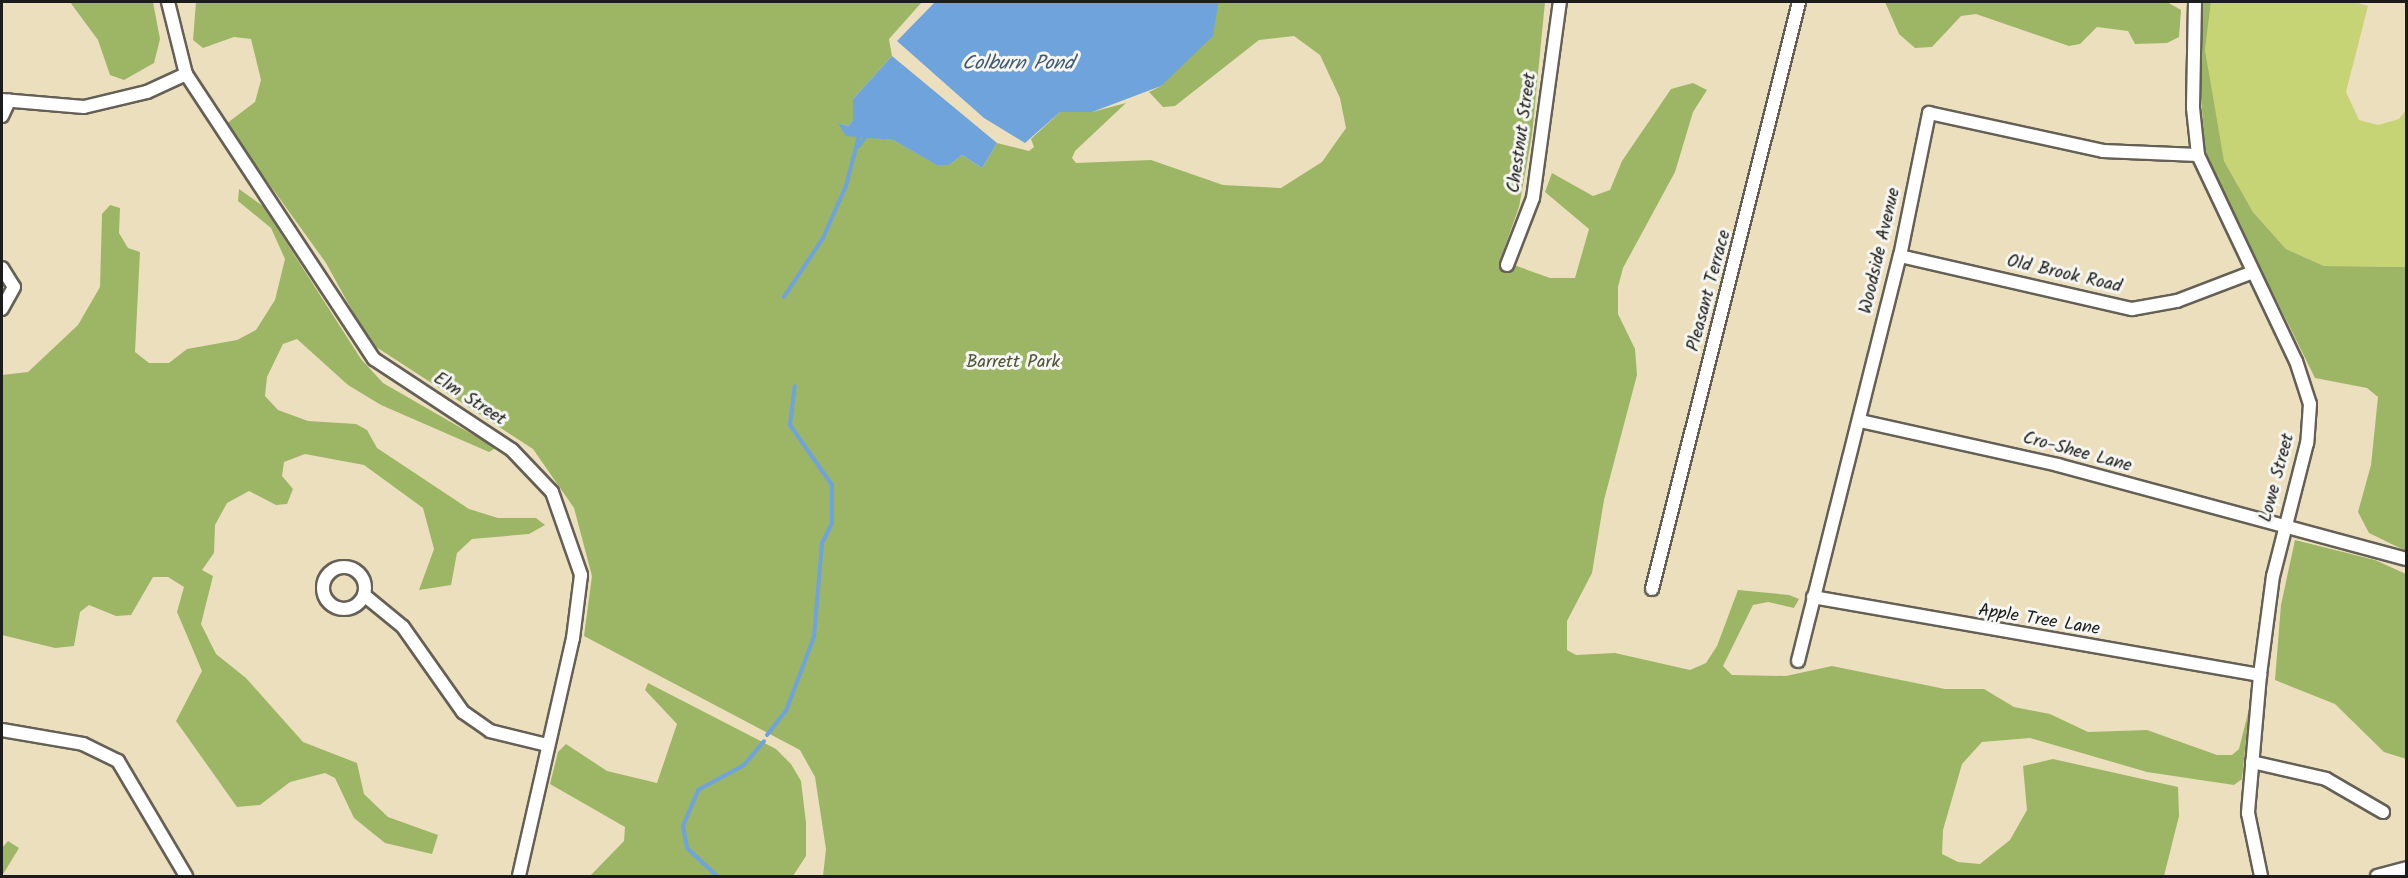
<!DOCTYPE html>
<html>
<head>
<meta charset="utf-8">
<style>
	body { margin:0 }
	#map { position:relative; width:2408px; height:878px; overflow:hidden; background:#ecdfbe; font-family:Kalam,sans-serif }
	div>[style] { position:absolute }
	.green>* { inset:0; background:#c7d475 }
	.forest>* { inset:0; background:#9db666 }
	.water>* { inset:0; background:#6ea3db }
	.stream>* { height:4px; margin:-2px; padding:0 2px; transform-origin:2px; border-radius:2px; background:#6ea3db }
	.roads { filter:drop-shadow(2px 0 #656055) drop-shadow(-2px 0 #656055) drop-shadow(0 2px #656055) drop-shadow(0 -2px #656055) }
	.minor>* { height:12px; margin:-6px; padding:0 6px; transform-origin:6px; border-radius:6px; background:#fff }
	.minor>.ring { margin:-6px; padding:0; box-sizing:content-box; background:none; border:12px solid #fff; border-radius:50% }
	span { translate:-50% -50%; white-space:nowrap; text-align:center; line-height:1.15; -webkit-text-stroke:6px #f6f6f2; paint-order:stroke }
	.street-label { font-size:18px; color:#1c1c1c }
	.park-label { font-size:18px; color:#4f5337 }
	.water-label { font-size:20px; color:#415972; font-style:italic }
	.frame { position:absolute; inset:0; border:3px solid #1c1c1c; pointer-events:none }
</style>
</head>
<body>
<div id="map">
	<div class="green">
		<i style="clip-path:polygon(2211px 2px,2355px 2px,2368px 6px,2346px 92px,2359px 120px,2378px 125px,2399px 119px,2406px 110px,2406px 267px,2324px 266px,2286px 249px,2253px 212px,2224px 161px,2214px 111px,2205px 50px)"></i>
	</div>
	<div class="forest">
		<i style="clip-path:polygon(70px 2px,153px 2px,160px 39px,154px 63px,124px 80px,110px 75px,98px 40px)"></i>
		<i style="clip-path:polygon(196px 2px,922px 2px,889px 39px,892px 56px,853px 99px,853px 120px,848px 126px,838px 123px,859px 136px,893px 140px,938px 165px,949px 165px,962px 155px,982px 168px,997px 143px,1029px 151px,1034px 147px,1031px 139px,1060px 112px,1092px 112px,1126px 103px,1075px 151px,1072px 158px,1076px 163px,1151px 160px,1223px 185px,1281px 188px,1322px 162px,1346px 128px,1340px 98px,1320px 55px,1294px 36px,1259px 40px,1175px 106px,1163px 107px,1149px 92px,1161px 86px,1216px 2px,1545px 2px,1532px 135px,1519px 207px,1500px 260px,1550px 278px,1575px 278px,1589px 229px,1545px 192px,1552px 173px,1593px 196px,1610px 190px,1622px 161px,1671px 89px,1693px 83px,1707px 90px,1693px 112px,1675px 172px,1623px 268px,1618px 287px,1618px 314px,1635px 349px,1637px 375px,1604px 500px,1592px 573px,1567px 621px,1567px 650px,1576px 655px,1615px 653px,1690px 670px,1706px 663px,1717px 646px,1738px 590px,1789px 595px,1799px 599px,1794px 608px,1768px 602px,1753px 605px,1723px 666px,1732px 675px,1786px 676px,1832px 666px,1945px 689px,1984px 689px,2014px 707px,2050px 714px,2088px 732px,2147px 730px,2217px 755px,2232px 755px,2239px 749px,2249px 709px,2242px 779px,2234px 785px,2147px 772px,2030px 738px,1982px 742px,1962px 764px,1943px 830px,1942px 854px,1958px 862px,1980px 864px,2010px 840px,2027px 810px,2023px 766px,2053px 759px,2178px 787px,2179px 816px,2164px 876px,823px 876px,826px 849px,815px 777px,800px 750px,584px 636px,592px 576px,574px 508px,533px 449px,370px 343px,326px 263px,226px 124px,255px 102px,261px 80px,251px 39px,234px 37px,203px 48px,193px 40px)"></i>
		<i style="clip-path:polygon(1885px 2px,2167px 2px,2181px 10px,2179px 37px,2167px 43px,2135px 44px,2128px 31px,2097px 27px,2080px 44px,2069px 46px,1976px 14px,1961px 16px,1932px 47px,1915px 48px,1899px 34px)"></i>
		<i style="clip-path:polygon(2203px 2px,2211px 2px,2205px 50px,2224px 161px,2253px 212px,2286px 249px,2324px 266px,2406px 267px,2406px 551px,2369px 533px,2358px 512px,2371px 465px,2378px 397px,2367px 388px,2315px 378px,2214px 174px,2205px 148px,2198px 60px)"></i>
		<i style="clip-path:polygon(239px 189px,263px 206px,361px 359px,383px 383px,496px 448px,489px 452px,381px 405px,348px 385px,297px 339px,283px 344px,267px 377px,265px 396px,278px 410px,308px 421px,356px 424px,367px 430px,377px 448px,469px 509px,498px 518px,536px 518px,545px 525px,529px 534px,472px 539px,457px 553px,451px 585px,419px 590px,434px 549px,423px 508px,364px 465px,305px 454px,284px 462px,282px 476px,293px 489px,287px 504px,276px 505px,249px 491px,227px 503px,215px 525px,214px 553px,202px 570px,213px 576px,201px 624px,216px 654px,246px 678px,303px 742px,357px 763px,364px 794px,388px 817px,438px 835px,432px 854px,385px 843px,354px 818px,335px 778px,325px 773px,290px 782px,260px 805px,237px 807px,176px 721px,202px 671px,177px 612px,184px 587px,168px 577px,153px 577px,131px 615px,116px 616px,89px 605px,80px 612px,74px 646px,55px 648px,2px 635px,2px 375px,28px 372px,78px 325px,100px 287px,102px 214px,110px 205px,120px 208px,119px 233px,128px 248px,140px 252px,135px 352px,149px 363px,169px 363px,187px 349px,237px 340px,256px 330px,275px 300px,285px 259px,271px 228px,238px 201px)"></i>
		<i style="clip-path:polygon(2295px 540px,2375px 560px,2406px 574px,2406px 759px,2384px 752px,2335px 704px,2275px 680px,2281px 605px)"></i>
		<i style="clip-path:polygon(648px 683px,776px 749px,791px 764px,801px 781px,806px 823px,806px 856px,793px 876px,590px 876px,624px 841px,625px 827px,550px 784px,558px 752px,566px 744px,607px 771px,657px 783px,677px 724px,645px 690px)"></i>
		<i style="clip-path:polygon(8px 841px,19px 848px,2px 876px,2px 848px)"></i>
	</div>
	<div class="water">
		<i style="clip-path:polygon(935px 2px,1216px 2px,1218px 5px,1213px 36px,1161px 86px,1092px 112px,1060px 112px,1025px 143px,984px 118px,897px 41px)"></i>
		<i style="clip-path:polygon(892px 56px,997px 143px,982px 168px,962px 155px,949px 165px,937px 165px,893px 140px,846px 136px,838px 123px,848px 126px,853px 120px,853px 99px)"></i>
	</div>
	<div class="stream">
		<i style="left:859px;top:146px;width:14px;rotate:-56deg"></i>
		<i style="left:784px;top:297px;width:71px;rotate:-56.5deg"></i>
		<i style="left:823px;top:238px;width:57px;rotate:-66.1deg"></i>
		<i style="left:846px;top:186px;width:52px;rotate:-75.4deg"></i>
		<i style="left:767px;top:735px;width:31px;rotate:-52deg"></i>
		<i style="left:786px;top:711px;width:79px;rotate:-69.3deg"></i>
		<i style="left:814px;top:637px;width:94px;rotate:-85.1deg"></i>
		<i style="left:822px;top:543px;width:22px;rotate:-63deg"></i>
		<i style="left:832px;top:523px;width:38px;rotate:-90deg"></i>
		<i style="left:832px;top:485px;width:73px;rotate:-125deg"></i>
		<i style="left:790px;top:425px;width:39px;rotate:-83deg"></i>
		<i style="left:717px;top:876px;width:41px;rotate:-137deg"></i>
		<i style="left:687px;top:848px;width:22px;rotate:-100deg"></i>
		<i style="left:683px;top:826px;width:39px;rotate:-67deg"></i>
		<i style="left:698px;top:790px;width:52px;rotate:-28.5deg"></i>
		<i style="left:744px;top:765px;width:31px;rotate:-50deg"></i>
	</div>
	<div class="roads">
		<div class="minor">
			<i style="left:168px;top:2px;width:74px;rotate:76deg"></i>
			<i style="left:186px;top:74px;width:341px;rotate:56.6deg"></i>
			<i style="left:374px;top:359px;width:165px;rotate:33.4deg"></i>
			<i style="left:512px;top:450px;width:58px;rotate:46.4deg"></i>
			<i style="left:552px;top:492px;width:88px;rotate:70.7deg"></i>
			<i style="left:581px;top:575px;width:64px;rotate:97.2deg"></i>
			<i style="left:573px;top:638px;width:244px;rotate:102.8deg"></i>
			<i style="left:2195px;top:2px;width:106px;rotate:91.1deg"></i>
			<i style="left:2193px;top:108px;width:47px;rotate:83.9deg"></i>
			<i style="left:2198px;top:155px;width:228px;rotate:64.6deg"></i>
			<i style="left:2296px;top:361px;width:45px;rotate:72deg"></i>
			<i style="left:2310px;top:404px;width:39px;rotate:94deg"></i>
			<i style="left:2307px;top:443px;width:137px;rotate:104.3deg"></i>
			<i style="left:2273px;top:576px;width:100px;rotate:97.5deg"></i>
			<i style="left:2260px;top:675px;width:139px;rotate:95deg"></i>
			<i style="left:2248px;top:813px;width:64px;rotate:78.3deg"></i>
			<i style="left:2px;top:100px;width:82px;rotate:4.9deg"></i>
			<i style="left:84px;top:107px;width:65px;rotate:-13.4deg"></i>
			<i style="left:147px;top:92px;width:43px;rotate:-24.8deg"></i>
			<i style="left:2px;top:116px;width:17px;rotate:-65deg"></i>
			<i style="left:1900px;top:256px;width:238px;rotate:12.9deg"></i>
			<i style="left:2132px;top:309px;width:46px;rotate:-10.1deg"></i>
			<i style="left:2177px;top:301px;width:81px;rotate:-20.9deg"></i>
			<i style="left:1507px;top:265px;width:72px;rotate:-68.8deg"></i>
			<i style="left:1533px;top:198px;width:198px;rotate:-82.2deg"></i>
			<i style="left:2px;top:268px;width:22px;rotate:58deg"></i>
			<i style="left:14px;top:287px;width:25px;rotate:119deg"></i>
			<i style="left:1860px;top:421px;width:203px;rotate:12.5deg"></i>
			<i style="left:2058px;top:465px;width:360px;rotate:15.1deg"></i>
			<i class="ring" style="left:323px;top:567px;width:30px;height:30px"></i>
			<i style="left:1652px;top:589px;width:605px;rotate:-75.94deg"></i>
			<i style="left:364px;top:595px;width:50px;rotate:39.4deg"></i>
			<i style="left:403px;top:627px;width:104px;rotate:54.8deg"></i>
			<i style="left:463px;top:712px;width:33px;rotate:35deg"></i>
			<i style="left:490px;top:731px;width:59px;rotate:13.8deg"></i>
			<i style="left:1813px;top:597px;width:454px;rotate:9.9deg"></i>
			<i style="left:1798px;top:661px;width:418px;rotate:-75.9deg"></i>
			<i style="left:1900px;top:256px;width:146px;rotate:-78.5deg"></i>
			<i style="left:1929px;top:113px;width:178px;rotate:12.3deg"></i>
			<i style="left:2103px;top:151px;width:95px;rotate:2.4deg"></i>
			<i style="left:2px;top:730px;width:82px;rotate:9.8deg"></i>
			<i style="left:83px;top:744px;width:39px;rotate:26deg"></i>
			<i style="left:118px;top:761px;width:134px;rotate:59.4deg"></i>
			<i style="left:2252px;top:762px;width:76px;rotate:12.9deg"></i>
			<i style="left:2326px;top:779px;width:66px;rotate:30.1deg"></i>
			<i style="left:2377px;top:876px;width:30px;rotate:-15deg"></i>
		</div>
	</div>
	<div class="street-label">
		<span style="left:1523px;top:133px;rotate:-82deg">Chestnut Street</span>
		<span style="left:1881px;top:251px;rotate:-77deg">Woodside Avenue</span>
		<span style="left:2064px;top:275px;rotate:13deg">Old Brook Road</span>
		<span style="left:1710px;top:291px;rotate:-75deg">Pleasant Terrace</span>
		<span style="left:469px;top:400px;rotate:33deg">Elm Street</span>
		<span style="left:2077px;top:453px;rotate:15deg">Cro-Shee Lane</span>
		<span style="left:2278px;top:478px;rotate:-75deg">Lowe Street</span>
		<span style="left:2039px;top:621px;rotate:9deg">Apple Tree Lane</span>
	</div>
	<div class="park-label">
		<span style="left:1013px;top:363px">Barrett Park</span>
	</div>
	<div class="water-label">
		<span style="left:1018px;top:64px">Colburn Pond</span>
	</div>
	<div class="frame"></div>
</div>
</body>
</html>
